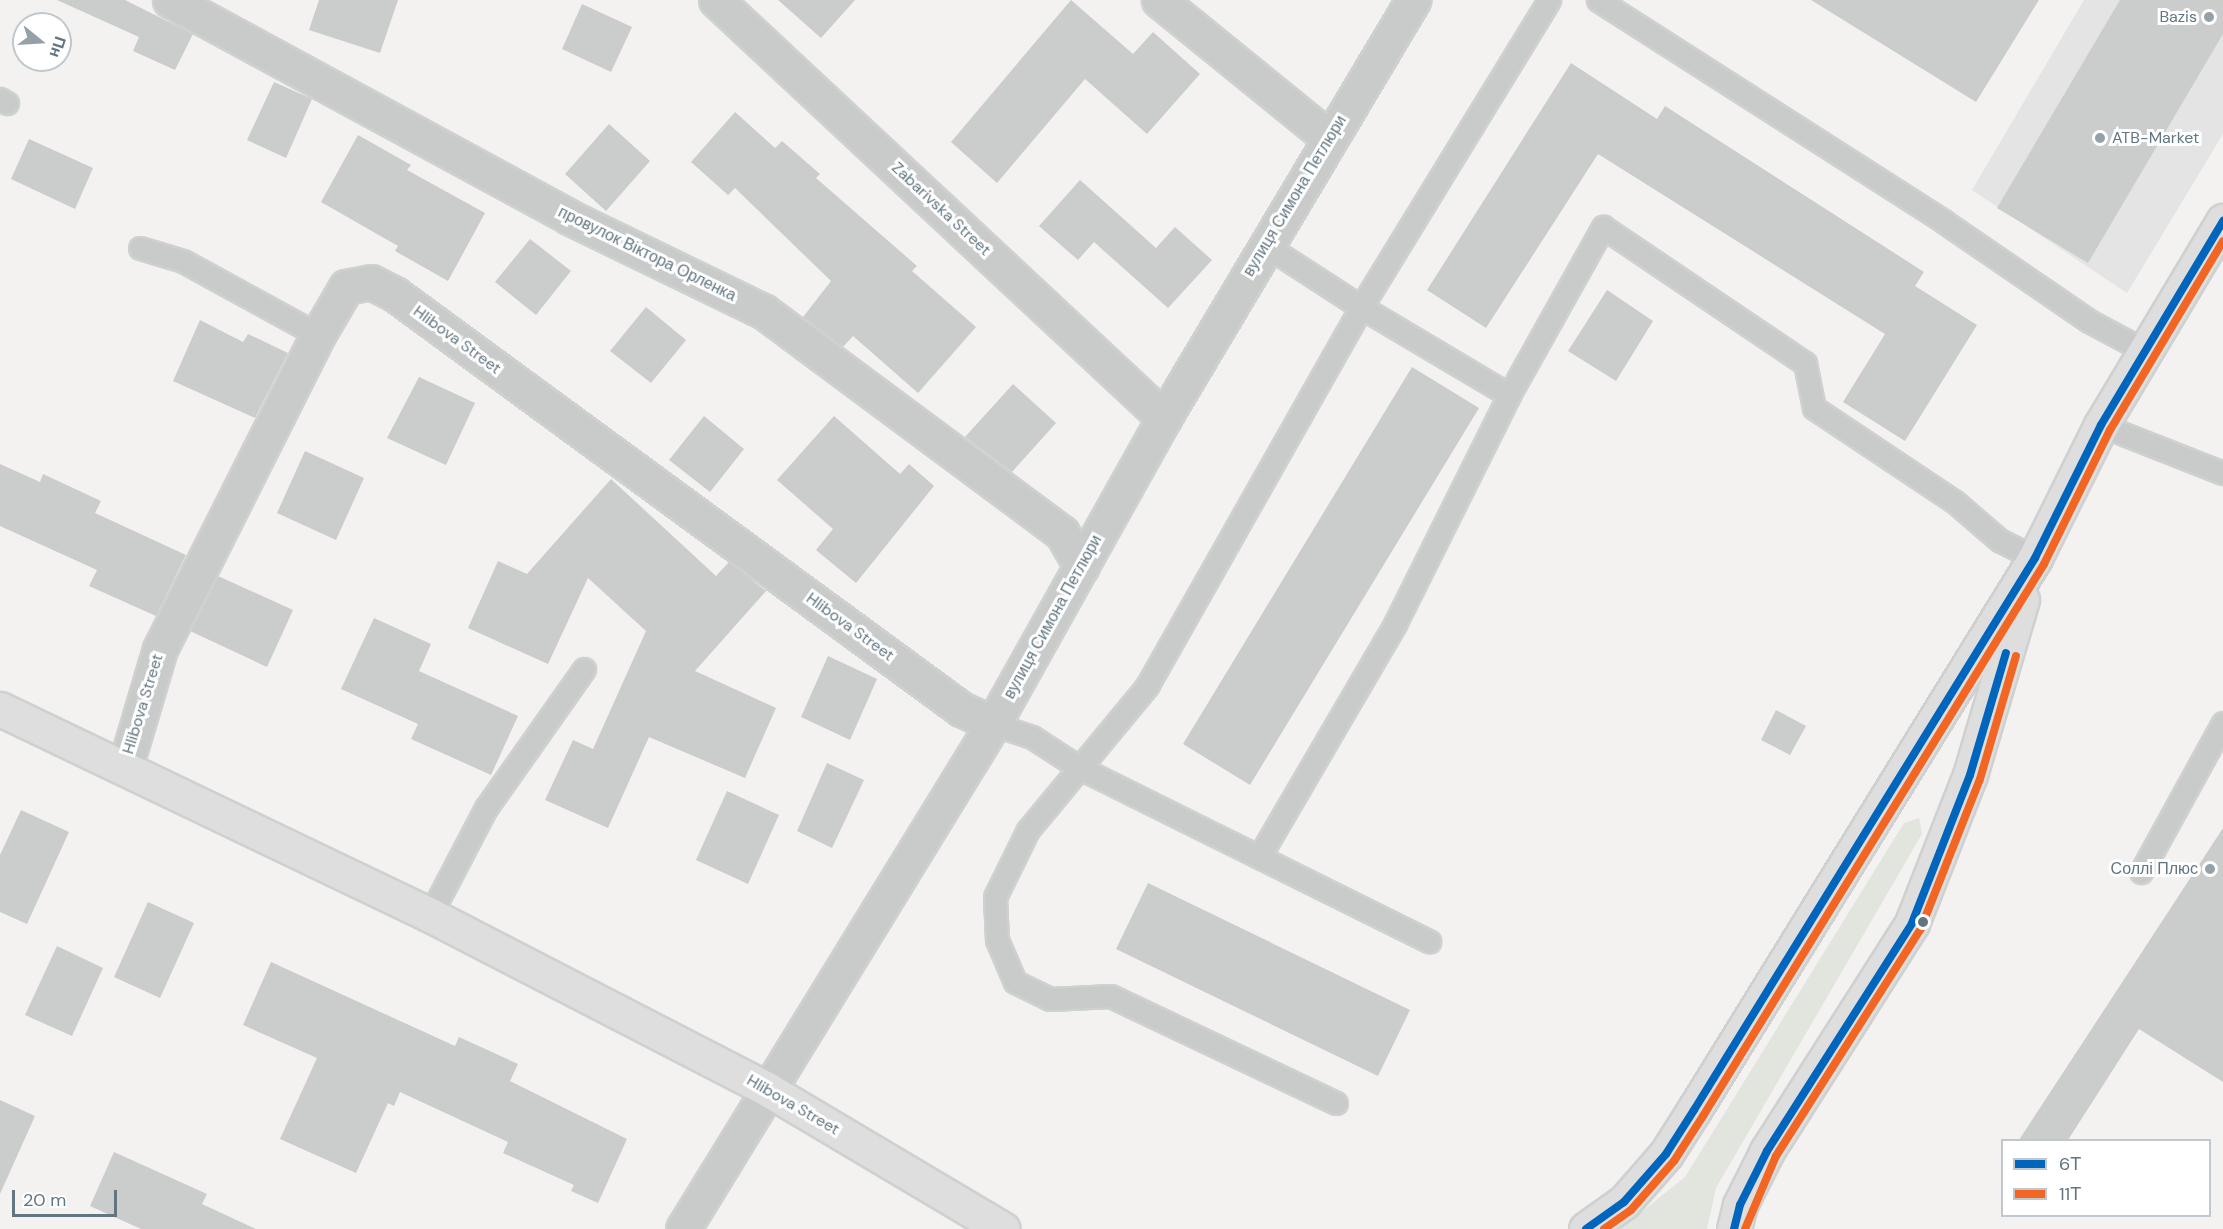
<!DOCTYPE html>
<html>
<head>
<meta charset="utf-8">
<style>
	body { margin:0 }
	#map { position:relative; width:2223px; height:1229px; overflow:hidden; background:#f3f2f0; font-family:"DM Sans",sans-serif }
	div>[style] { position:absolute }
	.built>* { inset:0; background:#e3e4e3 }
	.green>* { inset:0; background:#e2e5de }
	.building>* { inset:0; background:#cbcccc }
	.roads { filter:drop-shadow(2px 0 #cfd0d0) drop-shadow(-2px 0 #cfd0d0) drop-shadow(0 2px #cfd0d0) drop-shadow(0 -2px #cfd0d0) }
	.lane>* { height:21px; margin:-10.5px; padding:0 10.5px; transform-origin:10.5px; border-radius:10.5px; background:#c9cbcb }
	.street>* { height:33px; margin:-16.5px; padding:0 16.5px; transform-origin:16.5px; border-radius:16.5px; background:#c9cbcb }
	.secondary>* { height:33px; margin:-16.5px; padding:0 16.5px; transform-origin:16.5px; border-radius:16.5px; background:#dededf }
	.bus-1>* { height:8px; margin:-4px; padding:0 4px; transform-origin:4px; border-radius:4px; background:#0065bd }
	.bus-2>* { height:8px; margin:-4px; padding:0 4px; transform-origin:4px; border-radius:4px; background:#f26522 }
	.dots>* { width:16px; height:16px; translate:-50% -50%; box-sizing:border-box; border:3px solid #fff; border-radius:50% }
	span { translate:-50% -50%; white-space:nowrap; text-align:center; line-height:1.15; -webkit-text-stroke:6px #fff; paint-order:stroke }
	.poi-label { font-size:16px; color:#627681 }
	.right { translate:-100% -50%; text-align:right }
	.left { translate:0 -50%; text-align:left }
	.street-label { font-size:16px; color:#627681 }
	.legend { position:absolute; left:2001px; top:1139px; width:210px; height:78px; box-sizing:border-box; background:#fff; border:2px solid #c0c8cd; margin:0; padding:8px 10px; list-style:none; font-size:18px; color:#627681 }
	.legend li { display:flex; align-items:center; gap:12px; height:30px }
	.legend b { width:30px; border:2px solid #c0c8cd }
	.north { position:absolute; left:12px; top:12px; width:60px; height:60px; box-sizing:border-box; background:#fff; border:2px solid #c0c8cd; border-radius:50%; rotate:108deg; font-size:16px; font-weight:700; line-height:24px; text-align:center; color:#627681 }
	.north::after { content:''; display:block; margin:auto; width:21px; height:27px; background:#95a1a8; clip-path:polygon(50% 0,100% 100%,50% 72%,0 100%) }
	.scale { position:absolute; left:12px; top:1190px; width:105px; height:27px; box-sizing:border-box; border:3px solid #627681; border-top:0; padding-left:8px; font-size:18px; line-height:21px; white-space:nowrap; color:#627681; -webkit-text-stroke:4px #fff; paint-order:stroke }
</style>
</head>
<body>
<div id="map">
	<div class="built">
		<i style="clip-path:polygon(2084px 0,2223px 0,2223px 134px,2127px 293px,1972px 190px)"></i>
	</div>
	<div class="green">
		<i style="clip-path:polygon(1919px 818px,1922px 834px,1716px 1188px,1707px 1229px,1620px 1229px,1685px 1177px,1904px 823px)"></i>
	</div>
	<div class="building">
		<i style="clip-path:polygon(57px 0,125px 0,193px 34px,175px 70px,133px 51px,139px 37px)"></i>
		<i style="clip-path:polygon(319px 0,398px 0,380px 53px,309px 30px)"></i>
		<i style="clip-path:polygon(778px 0,855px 0,821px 38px)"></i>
		<i style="clip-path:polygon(1071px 0,1133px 54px,1153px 32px,1200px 74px,1147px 134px,1085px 79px,997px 183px,951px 142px)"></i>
		<i style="clip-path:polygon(1811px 0,2039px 0,1976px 102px)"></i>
		<i style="clip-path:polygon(2120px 0,2223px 0,2223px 34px,2088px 263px,1997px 208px)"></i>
		<i style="clip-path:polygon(582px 4px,632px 27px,611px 72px,562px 49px)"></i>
		<i style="clip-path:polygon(1571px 63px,1657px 119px,1665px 106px,1924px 272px,1915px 286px,1977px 325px,1905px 441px,1843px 402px,1885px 334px,1598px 154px,1486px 328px,1427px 290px)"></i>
		<i style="clip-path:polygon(274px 82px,312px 99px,286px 158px,247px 140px)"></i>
		<i style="clip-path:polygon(735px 112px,775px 148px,782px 141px,820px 174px,816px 178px,917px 266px,912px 271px,976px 327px,918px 393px,853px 336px,843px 347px,803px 317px,831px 281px,735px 188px,728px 195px,691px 162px)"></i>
		<i style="clip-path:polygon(609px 124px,650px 161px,606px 211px,565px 174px)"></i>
		<i style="clip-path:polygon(358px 135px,411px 165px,407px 170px,485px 213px,448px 281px,395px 251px,398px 246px,321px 202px)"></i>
		<i style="clip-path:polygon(29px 139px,93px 168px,75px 209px,11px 179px)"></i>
		<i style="clip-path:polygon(1080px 180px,1156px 248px,1175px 227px,1212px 260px,1168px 308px,1094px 242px,1078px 260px,1039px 226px)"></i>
		<i style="clip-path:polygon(530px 239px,571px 271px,536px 315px,495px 282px)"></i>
		<i style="clip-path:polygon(1607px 290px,1653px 321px,1616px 381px,1568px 351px)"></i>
		<i style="clip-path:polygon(646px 307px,686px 340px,651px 383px,610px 351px)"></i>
		<i style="clip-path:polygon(200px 320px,243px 342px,248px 334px,288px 353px,255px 418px,173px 381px)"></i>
		<i style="clip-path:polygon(1412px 367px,1479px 408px,1250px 785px,1183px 744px)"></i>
		<i style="clip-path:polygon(419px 377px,475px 403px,446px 465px,387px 438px)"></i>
		<i style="clip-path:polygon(1013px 384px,1056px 423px,1012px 472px,965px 437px)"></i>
		<i style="clip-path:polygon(704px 416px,744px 449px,710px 492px,669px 460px)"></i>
		<i style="clip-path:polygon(834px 416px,900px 474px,909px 464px,934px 486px,856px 583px,816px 550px,833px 529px,777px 480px)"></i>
		<i style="clip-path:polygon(305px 451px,364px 478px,336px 540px,277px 513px)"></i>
		<i style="clip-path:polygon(0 464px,40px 482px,43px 474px,101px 501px,95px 513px,186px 555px,156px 616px,89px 586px,97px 570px,0 526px)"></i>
		<i style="clip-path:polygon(611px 479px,716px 576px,729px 562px,766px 591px,695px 671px,776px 708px,745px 778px,649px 737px,608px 828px,545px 800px,573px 740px,593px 749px,646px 631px,588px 578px,548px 664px,468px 628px,498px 561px,527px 574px)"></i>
		<i style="clip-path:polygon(218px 576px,293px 610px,267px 667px,190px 631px)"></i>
		<i style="clip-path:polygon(374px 618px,431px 644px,419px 671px,518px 716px,491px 775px,411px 739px,418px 724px,341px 689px)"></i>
		<i style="clip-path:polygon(828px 656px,877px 679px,850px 740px,801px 717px)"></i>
		<i style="clip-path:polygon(1776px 710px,1806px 726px,1790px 755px,1761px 740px)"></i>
		<i style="clip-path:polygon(827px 763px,864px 780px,832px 848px,797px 831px)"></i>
		<i style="clip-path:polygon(727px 791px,779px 815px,748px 884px,696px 860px)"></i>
		<i style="clip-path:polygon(21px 810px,69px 832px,27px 924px,0 912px,0 855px)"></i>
		<i style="clip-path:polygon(2223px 828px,2223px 1082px,2139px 1029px,2068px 1140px,2019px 1140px)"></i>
		<i style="clip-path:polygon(1148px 883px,1410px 1010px,1378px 1076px,1116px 949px)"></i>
		<i style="clip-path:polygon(148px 902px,194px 923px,160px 998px,114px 977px)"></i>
		<i style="clip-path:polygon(57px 946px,103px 968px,72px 1036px,25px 1015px)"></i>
		<i style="clip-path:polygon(271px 962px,455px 1046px,459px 1037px,518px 1064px,510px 1081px,627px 1139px,598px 1203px,571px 1191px,574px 1185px,503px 1153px,508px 1142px,400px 1092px,394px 1106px,388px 1103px,356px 1173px,280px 1139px,317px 1058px,243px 1025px)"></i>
		<i style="clip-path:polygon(0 1100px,35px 1116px,0 1194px)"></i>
		<i style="clip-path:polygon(114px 1152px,207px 1194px,202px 1204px,256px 1229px,141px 1229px,90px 1206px)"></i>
	</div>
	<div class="roads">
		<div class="lane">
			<i style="left:1598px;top:0;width:410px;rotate:32.6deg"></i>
			<i style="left:1943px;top:221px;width:177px;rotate:34.4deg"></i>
			<i style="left:2089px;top:321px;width:61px;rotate:28.2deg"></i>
			<i style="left:0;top:99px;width:8px;rotate:30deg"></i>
			<i style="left:1265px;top:245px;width:114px;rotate:32.9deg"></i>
			<i style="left:1361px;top:307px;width:360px;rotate:-58.5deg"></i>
			<i style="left:140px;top:248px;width:45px;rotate:16.8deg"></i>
			<i style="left:183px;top:261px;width:154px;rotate:28.7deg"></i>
			<i style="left:2101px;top:425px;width:131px;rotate:21.5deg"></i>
			<i style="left:993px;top:724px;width:41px;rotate:18.4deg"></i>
			<i style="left:1032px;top:737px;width:57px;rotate:32.9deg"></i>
			<i style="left:1080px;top:768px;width:390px;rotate:26.4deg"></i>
			<i style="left:1259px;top:857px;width:270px;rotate:-59.7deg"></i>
			<i style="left:1395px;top:624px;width:256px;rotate:-63.5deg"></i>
			<i style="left:1509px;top:395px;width:193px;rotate:-60.8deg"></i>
			<i style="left:1603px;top:227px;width:244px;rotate:34deg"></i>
			<i style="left:1805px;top:363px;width:46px;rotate:78.7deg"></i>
			<i style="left:1814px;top:408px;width:169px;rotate:33.7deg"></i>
			<i style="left:1955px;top:502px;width:58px;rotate:40.8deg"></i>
			<i style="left:1999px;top:540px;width:40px;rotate:26.6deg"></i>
			<i style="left:2141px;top:872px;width:170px;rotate:-61.2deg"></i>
			<i style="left:430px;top:915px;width:121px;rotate:-62.4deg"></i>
			<i style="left:486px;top:808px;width:170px;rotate:-54.8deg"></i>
			<i style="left:1336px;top:1103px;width:249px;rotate:-154.6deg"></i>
			<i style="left:1111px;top:996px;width:61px;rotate:177.2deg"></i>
			<i style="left:1050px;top:999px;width:39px;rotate:-154deg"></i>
			<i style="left:1015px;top:982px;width:46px;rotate:-113.2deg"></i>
			<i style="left:997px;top:940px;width:43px;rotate:-92.7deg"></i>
			<i style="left:995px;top:897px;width:75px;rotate:-63.8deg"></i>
			<i style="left:1028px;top:830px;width:187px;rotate:-50.4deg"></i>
			<i style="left:1147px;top:686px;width:435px;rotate:-60.5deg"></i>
			<i style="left:1361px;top:307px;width:172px;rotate:30.7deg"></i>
		</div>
		<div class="street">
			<i style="left:170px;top:0;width:454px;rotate:28.5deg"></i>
			<i style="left:569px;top:217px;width:216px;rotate:25.9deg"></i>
			<i style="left:763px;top:311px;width:372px;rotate:36.6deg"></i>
			<i style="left:1062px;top:533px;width:39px;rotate:60deg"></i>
			<i style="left:716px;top:0;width:613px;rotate:43.02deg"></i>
			<i style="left:1159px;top:0;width:219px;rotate:39.1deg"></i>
			<i style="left:125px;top:767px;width:123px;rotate:-73.5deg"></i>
			<i style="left:160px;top:649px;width:352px;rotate:-63.3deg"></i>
			<i style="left:318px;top:335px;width:56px;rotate:-59.7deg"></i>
			<i style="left:346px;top:287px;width:25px;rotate:-11deg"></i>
			<i style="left:371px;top:282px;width:28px;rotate:27deg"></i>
			<i style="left:396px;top:295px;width:700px;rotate:36.23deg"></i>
			<i style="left:961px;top:709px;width:35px;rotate:25deg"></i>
			<i style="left:683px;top:1229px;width:593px;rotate:-58.46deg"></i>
			<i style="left:993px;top:724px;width:351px;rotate:-60.8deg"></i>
			<i style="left:1164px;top:418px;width:487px;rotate:-59.2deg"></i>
		</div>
		<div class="secondary">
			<i style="left:0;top:709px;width:477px;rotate:25.6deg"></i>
			<i style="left:430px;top:915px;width:379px;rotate:27.3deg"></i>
			<i style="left:767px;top:1089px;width:274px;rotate:30.7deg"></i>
			<i style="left:1586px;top:1229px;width:47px;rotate:-35.4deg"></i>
			<i style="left:1624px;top:1202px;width:64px;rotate:-48.8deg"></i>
			<i style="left:1666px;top:1154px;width:52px;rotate:-57.5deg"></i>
			<i style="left:1694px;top:1110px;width:649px;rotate:-58.29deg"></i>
			<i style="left:2035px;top:558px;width:148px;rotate:-63.6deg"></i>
			<i style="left:2101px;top:425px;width:238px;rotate:-59.1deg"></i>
			<i style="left:1734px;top:1229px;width:25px;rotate:-76deg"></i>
			<i style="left:1740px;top:1205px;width:60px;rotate:-63.4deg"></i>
			<i style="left:1767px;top:1151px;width:270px;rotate:-57.5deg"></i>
			<i style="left:1912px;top:923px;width:159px;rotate:-68.6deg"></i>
			<i style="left:1970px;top:775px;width:183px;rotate:-73.5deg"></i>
		</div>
	</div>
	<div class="bus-1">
		<i style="left:1586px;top:1229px;width:47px;rotate:-35.4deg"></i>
		<i style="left:1624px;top:1202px;width:64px;rotate:-48.8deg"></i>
		<i style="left:1666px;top:1154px;width:52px;rotate:-57.5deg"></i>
		<i style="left:1694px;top:1110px;width:649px;rotate:-58.29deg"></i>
		<i style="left:2035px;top:558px;width:148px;rotate:-63.6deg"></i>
		<i style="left:2101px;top:425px;width:238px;rotate:-59.1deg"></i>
		<i style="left:1734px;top:1229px;width:25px;rotate:-76deg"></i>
		<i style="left:1740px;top:1205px;width:60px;rotate:-63.4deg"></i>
		<i style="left:1767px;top:1151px;width:270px;rotate:-57.5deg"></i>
		<i style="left:1912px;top:923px;width:159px;rotate:-68.6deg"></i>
		<i style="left:1970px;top:775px;width:127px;rotate:-73.6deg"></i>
	</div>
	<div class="bus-2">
		<i style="left:1604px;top:1229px;width:33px;rotate:-35deg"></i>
		<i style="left:1631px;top:1210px;width:65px;rotate:-48.7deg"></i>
		<i style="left:1674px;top:1161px;width:54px;rotate:-57.2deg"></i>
		<i style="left:1703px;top:1116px;width:649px;rotate:-58.29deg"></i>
		<i style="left:2044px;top:564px;width:149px;rotate:-63.8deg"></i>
		<i style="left:2110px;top:430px;width:220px;rotate:-59.1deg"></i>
		<i style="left:1745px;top:1229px;width:79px;rotate:-67deg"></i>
		<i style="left:1776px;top:1156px;width:270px;rotate:-57.5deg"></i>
		<i style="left:1921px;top:928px;width:160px;rotate:-68.4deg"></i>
		<i style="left:1980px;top:779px;width:128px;rotate:-73.7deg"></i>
	</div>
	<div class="dots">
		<i style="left:2209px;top:17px;background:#95a1a8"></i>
		<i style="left:2100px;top:138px;background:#95a1a8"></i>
		<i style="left:2210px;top:869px;background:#95a1a8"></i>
		<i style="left:1923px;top:922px;background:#627681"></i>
	</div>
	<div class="poi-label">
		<span class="right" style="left:2197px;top:17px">Bazis</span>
		<span class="left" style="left:2112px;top:138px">ATB-Market</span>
		<span class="right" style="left:2198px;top:869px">Соллі Плюс</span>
	</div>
	<div class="street-label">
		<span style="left:1295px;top:196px;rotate:-59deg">вулиця Симона Петлюри</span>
		<span style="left:941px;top:209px;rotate:43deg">Zabarivska Street</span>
		<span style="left:647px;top:254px;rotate:26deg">провулок Віктора Орленка</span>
		<span style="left:457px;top:340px;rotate:36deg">Hlibova Street</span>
		<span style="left:1053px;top:617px;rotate:-61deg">вулиця Симона Петлюри</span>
		<span style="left:850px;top:627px;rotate:36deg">Hlibova Street</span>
		<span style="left:143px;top:704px;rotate:-73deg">Hlibova Street</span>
		<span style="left:793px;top:1105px;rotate:30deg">Hlibova Street</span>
	</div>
	<ul class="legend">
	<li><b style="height:8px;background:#0065bd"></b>6Т</li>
	<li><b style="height:8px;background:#f26522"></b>11Т</li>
	</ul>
	<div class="north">Пн</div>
	<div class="scale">20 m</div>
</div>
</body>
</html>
